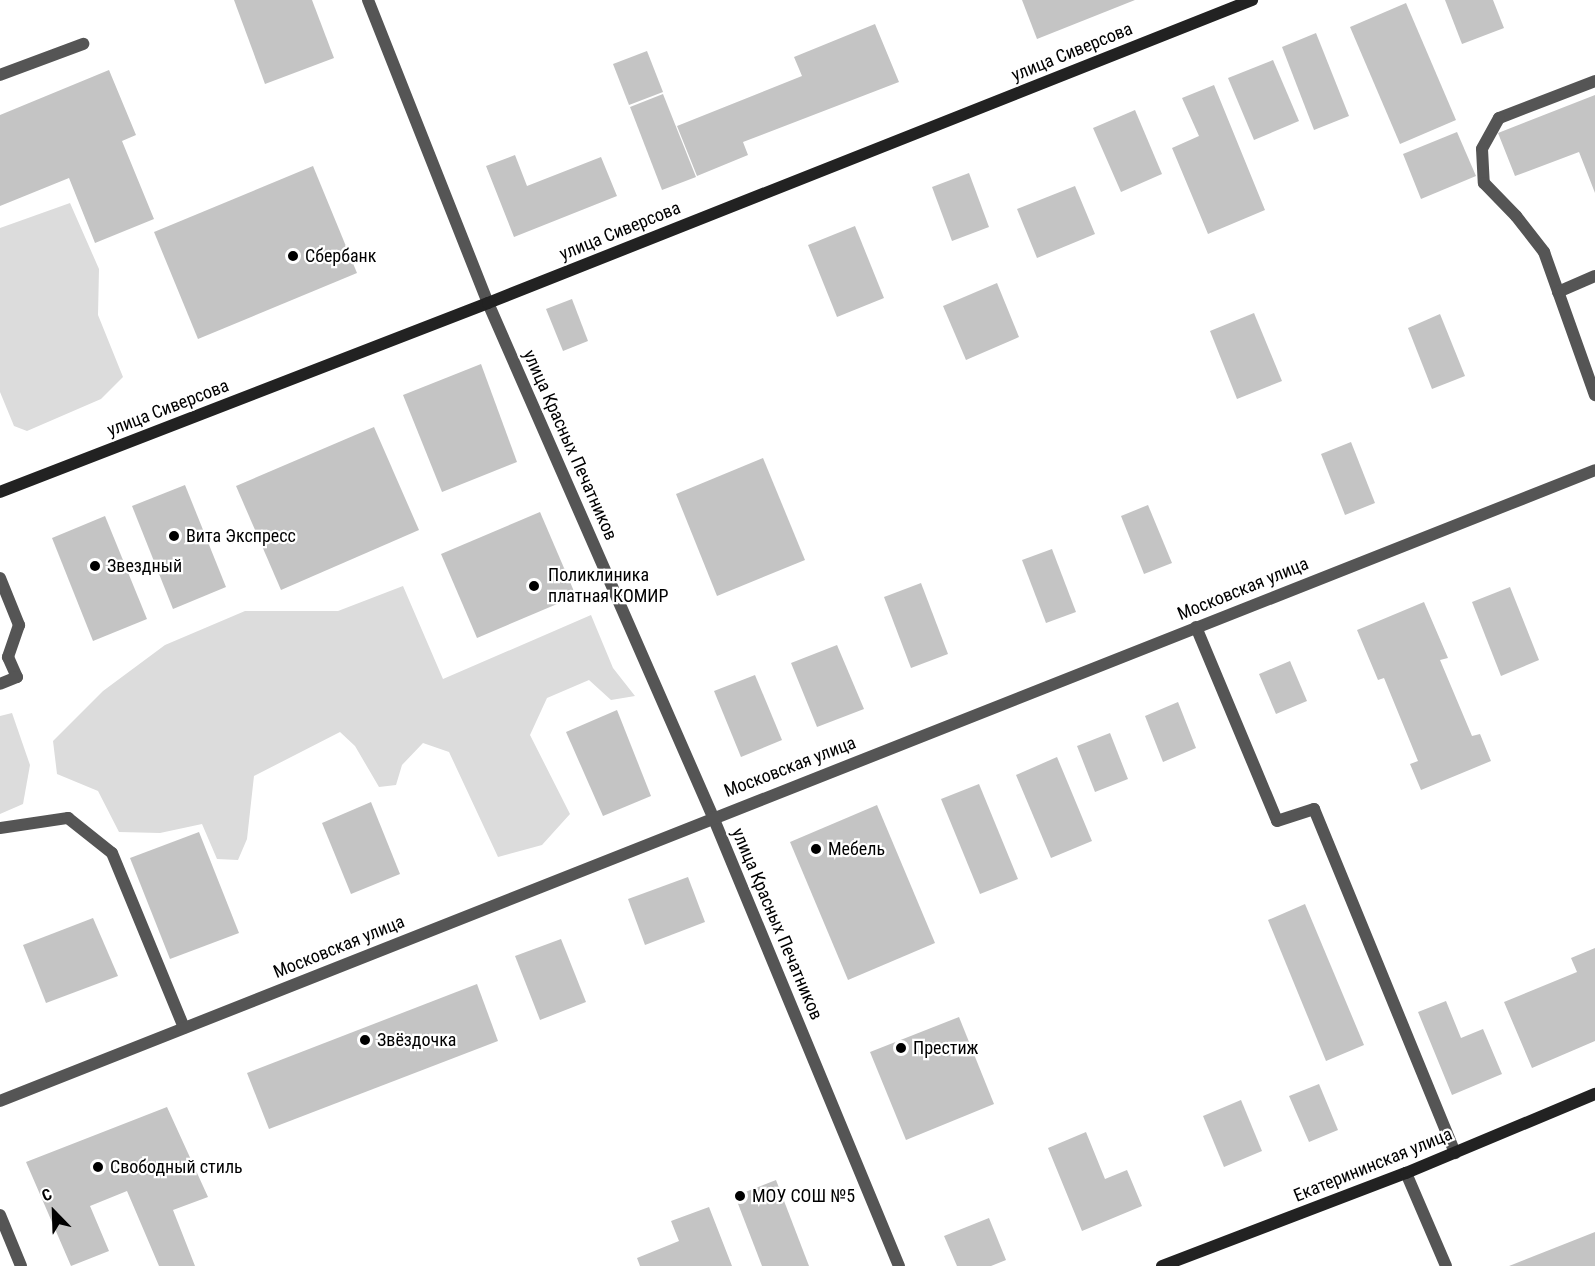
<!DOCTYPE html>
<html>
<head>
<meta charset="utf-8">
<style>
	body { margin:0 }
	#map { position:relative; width:1595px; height:1266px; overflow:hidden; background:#fff; font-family:"Roboto Condensed",sans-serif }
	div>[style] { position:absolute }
	.green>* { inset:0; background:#dcdcdc }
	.building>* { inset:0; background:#c4c4c4 }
	.lane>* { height:12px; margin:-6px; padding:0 6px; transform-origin:6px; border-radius:6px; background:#555 }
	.street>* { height:12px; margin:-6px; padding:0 6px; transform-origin:6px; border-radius:6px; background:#555 }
	.secondary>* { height:12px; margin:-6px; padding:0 6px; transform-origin:6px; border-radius:6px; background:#222 }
	.dots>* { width:16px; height:16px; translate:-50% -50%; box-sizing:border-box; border:3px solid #fff; border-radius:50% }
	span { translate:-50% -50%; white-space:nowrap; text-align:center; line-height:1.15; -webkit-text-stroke:4.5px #fff; paint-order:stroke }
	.street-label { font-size:18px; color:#000 }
	.poi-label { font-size:18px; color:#000 }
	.left { translate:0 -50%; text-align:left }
	.north { position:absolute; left:24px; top:1182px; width:60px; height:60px; -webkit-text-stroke:4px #fff; paint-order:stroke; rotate:337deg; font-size:16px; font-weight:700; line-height:24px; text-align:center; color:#000 }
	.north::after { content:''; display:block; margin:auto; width:21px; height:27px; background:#000; clip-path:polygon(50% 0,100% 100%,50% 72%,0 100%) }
</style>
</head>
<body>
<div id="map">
	<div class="green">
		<i style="clip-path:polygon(70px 203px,99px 269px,98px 315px,123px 377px,101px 399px,27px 431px,14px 426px,0 392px,0 228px)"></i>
		<i style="clip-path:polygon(403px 586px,443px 679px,591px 615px,613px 668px,635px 696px,611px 700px,589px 680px,547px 698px,530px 735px,570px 814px,542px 845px,498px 857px,449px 752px,423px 743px,402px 765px,396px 785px,379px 787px,355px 746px,340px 732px,254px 776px,247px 839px,238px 860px,217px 859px,202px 824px,160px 833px,119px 832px,98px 791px,57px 774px,53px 741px,103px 691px,165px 645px,245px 611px,338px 611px)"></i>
		<i style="clip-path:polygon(12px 713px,30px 765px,23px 804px,0 814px,0 716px)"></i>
	</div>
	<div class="building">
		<i style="clip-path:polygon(234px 0,312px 0,334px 58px,265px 84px)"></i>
		<i style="clip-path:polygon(1022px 0,1135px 0,1037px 39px)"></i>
		<i style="clip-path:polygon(1445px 0,1493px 0,1504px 28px,1462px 44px)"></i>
		<i style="clip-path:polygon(1406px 3px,1456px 120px,1400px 144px,1350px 27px)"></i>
		<i style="clip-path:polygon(875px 24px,899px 82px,743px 142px,748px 155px,697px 176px,677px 126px,802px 76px,794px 57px)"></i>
		<i style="clip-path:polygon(1316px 33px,1349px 116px,1314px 130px,1282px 47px)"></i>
		<i style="clip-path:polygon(647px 51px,663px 92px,629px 105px,613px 64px)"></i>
		<i style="clip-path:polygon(1273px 60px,1299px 121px,1254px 140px,1228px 78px)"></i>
		<i style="clip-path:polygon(109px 70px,136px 135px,122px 141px,154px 219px,95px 243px,69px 178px,0 206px,0 115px)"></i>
		<i style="clip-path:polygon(1214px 85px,1265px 210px,1208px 234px,1172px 148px,1199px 136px,1182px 98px)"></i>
		<i style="clip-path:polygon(663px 94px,696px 177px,662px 190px,630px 107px)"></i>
		<i style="clip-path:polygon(1595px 95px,1595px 193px,1579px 152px,1515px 176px,1498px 133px)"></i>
		<i style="clip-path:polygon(1135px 110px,1162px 174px,1121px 192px,1093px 128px)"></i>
		<i style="clip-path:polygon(1457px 132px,1476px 176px,1421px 199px,1403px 154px)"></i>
		<i style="clip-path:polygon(515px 155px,527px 186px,601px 157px,617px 196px,514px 237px,486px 166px)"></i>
		<i style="clip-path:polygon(313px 166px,357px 273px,198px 339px,154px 232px)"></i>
		<i style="clip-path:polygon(969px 173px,989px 227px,952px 241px,932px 187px)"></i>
		<i style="clip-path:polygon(1075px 186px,1095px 234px,1037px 258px,1017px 209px)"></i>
		<i style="clip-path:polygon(855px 226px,884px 298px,837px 317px,808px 245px)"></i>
		<i style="clip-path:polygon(997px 283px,1019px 337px,966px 360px,943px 306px)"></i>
		<i style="clip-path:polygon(572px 299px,588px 341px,563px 351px,546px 309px)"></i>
		<i style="clip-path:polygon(1254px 313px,1282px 381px,1237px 399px,1210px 331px)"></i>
		<i style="clip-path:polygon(1440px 314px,1465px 376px,1432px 389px,1408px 328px)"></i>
		<i style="clip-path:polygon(481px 364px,517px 462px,442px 492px,403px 395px)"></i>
		<i style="clip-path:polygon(374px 427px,419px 530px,281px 590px,236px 486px)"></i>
		<i style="clip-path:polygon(1351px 442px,1375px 503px,1345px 515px,1321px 454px)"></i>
		<i style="clip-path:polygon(763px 458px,805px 560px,717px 596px,676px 494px)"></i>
		<i style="clip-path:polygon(185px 485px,226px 587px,173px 609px,132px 506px)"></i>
		<i style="clip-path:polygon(1148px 505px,1172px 563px,1144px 574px,1121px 516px)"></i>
		<i style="clip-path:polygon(540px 512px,576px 596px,477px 638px,441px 554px)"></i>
		<i style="clip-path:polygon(105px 516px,147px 619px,93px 641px,52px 538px)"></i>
		<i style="clip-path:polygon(1052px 549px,1076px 612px,1046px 623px,1022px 560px)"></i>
		<i style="clip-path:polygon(921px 583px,948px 654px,911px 668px,884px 597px)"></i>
		<i style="clip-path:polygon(1510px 587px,1539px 660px,1501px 676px,1472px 602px)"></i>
		<i style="clip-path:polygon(1424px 602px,1448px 658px,1440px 660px,1472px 736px,1480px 734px,1491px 761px,1421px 790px,1410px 764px,1418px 761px,1384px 678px,1378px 680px,1357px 630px)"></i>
		<i style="clip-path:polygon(837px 645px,864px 709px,817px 727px,791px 663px)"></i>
		<i style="clip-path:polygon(1290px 661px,1307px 701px,1276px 714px,1259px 674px)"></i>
		<i style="clip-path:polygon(755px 675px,782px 740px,741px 757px,714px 691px)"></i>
		<i style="clip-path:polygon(1178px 702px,1196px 748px,1163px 762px,1145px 716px)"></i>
		<i style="clip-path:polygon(617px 710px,651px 796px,603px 816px,566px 732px)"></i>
		<i style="clip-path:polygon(1110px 733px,1128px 779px,1095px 792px,1077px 746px)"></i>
		<i style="clip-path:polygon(1057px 757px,1092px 841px,1051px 858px,1016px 775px)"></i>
		<i style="clip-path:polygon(979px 784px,1018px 879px,980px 894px,941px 799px)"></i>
		<i style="clip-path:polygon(371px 802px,400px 874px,351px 894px,322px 823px)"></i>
		<i style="clip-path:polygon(877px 805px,935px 943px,848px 980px,790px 842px)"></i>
		<i style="clip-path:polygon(199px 832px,239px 933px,170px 959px,130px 858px)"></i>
		<i style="clip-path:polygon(688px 877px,705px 922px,645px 945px,628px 899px)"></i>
		<i style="clip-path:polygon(1305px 904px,1364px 1045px,1326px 1061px,1268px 920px)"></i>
		<i style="clip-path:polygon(93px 918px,118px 976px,46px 1003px,23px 945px)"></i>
		<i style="clip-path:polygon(561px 939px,586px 1002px,540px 1020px,515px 956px)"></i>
		<i style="clip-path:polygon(1595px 948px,1595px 1041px,1532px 1068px,1504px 1002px,1577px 972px,1571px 958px)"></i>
		<i style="clip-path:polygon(477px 984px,498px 1041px,269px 1129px,247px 1073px)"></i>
		<i style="clip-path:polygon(1446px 1001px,1461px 1038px,1483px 1029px,1502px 1074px,1452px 1095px,1418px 1012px)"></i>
		<i style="clip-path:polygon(959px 1017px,994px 1104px,906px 1140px,870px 1052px)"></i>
		<i style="clip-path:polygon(1319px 1084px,1338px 1130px,1309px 1142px,1289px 1096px)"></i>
		<i style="clip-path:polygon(1241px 1100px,1262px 1151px,1224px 1167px,1203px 1116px)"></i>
		<i style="clip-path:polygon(167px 1107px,208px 1197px,173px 1210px,195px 1266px,159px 1266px,127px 1191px,90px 1206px,109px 1251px,71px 1266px,26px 1162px)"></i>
		<i style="clip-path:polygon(1086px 1132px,1105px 1179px,1127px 1170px,1142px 1206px,1082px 1231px,1048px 1148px)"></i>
		<i style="clip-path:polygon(776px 1180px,809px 1266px,762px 1266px,735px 1196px)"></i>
		<i style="clip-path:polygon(709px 1207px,732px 1266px,640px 1266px,637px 1258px,679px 1241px,671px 1221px)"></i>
		<i style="clip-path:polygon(989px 1218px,1006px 1260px,991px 1266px,957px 1266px,944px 1236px)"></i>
		<i style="clip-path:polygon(1595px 1232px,1595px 1266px,1509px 1266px)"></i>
	</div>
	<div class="lane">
		<i style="left:0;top:75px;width:89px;rotate:-20.5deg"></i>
		<i style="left:1595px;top:81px;width:103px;rotate:158.9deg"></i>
		<i style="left:1499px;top:118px;width:35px;rotate:119deg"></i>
		<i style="left:1482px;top:149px;width:34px;rotate:87deg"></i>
		<i style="left:1484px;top:183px;width:46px;rotate:45.9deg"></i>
		<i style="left:1516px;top:216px;width:46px;rotate:52.1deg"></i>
		<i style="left:1544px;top:252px;width:152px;rotate:70.4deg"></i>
		<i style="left:1558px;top:292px;width:40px;rotate:-23.4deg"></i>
		<i style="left:0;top:578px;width:51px;rotate:68deg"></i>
		<i style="left:19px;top:625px;width:34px;rotate:109deg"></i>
		<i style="left:8px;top:657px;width:22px;rotate:66deg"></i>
		<i style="left:17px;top:677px;width:18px;rotate:158deg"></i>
		<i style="left:1196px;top:627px;width:210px;rotate:67.3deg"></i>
		<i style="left:1277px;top:821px;width:39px;rotate:-18deg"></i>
		<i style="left:1314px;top:809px;width:372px;rotate:67.7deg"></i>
		<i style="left:0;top:828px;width:69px;rotate:-8.4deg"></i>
		<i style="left:68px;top:818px;width:56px;rotate:38.5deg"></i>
		<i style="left:112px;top:853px;width:189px;rotate:67.6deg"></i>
		<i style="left:1406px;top:1173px;width:101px;rotate:66.7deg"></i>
		<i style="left:0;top:1215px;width:55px;rotate:67.6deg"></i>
	</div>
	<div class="street">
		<i style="left:368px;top:0;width:326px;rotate:68.4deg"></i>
		<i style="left:488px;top:303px;width:561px;rotate:66.36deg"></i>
		<i style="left:713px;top:817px;width:486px;rotate:67.5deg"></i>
		<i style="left:0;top:1101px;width:1715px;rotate:-21.58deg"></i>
	</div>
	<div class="secondary">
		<i style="left:0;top:492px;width:523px;rotate:-21.17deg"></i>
		<i style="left:488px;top:303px;width:822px;rotate:-21.63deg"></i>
		<i style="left:1162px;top:1266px;width:261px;rotate:-20.9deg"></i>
		<i style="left:1406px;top:1173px;width:205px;rotate:-22.7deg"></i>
	</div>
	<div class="dots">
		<i style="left:293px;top:256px;background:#000"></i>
		<i style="left:174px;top:536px;background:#000"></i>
		<i style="left:95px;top:566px;background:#000"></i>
		<i style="left:534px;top:586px;background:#000"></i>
		<i style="left:816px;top:849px;background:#000"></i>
		<i style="left:365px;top:1040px;background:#000"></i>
		<i style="left:901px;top:1048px;background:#000"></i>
		<i style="left:98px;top:1167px;background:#000"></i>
		<i style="left:740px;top:1196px;background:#000"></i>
	</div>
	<div class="street-label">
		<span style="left:1072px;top:52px;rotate:-22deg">улица Сиверсова</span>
		<span style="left:620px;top:231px;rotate:-22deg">улица Сиверсова</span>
		<span style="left:168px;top:408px;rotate:-21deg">улица Сиверсова</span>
		<span style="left:570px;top:445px;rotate:66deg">улица Красных Печатников</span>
		<span style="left:1243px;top:589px;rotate:-22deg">Московская улица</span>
		<span style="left:790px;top:767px;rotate:-21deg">Московская улица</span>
		<span style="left:777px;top:924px;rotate:67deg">улица Красных Печатников</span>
		<span style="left:339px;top:947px;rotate:-22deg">Московская улица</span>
		<span style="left:1373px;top:1165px;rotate:-22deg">Екатерининская улица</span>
	</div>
	<div class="poi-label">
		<span class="left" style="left:305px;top:256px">Сбербанк</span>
		<span class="left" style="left:186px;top:536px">Вита Экспресс</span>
		<span class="left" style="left:107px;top:566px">Звездный</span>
		<span class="left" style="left:548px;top:586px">Поликлиника<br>платная КОМИР</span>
		<span class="left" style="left:828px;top:849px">Мебель</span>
		<span class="left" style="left:377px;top:1040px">Звёздочка</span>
		<span class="left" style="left:913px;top:1048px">Престиж</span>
		<span class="left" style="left:110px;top:1167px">Свободный стиль</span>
		<span class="left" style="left:752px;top:1196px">МОУ СОШ №5</span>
	</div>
	<div class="north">С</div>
</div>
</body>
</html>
